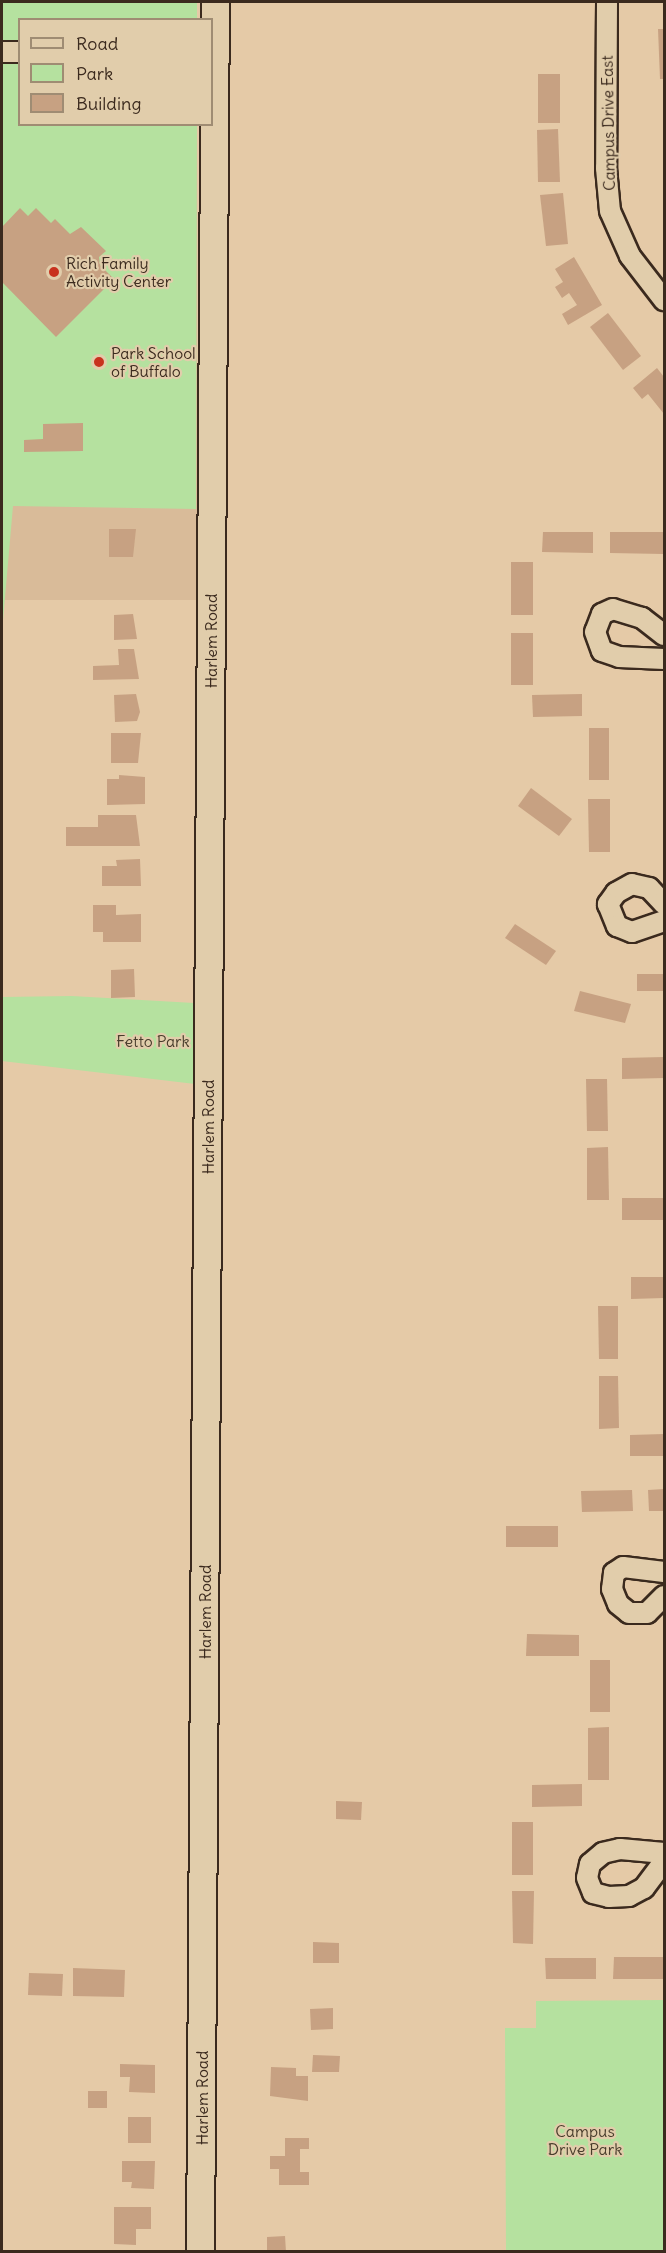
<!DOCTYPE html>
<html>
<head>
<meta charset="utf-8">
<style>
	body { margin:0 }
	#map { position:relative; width:666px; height:2253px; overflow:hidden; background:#e5caa7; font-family:Delius,sans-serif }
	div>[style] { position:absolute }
	.built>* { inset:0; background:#d9bb99 }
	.green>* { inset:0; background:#b5e19f }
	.building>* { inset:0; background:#c7a182 }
	.roads { filter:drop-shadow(2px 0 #3b2a1e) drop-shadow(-2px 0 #3b2a1e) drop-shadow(0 2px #3b2a1e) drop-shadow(0 -2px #3b2a1e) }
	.street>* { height:20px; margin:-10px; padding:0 10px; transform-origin:10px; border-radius:10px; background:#e1cdab }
	.secondary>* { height:27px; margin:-13.5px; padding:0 13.5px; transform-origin:13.5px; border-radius:13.5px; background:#e1cdab }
	.dots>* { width:16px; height:16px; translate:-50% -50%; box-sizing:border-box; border:3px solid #e1cdab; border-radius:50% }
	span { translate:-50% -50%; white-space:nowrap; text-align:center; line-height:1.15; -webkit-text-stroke:4.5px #e1cdab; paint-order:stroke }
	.street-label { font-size:16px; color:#3b2a1e }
	.poi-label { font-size:16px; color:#3b2a1e }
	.left { translate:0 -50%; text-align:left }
	.park-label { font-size:16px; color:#473c2b }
	.frame { position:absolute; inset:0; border:3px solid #3b2a1e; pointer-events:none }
	.legend { position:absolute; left:18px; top:18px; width:195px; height:108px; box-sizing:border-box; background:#e1cdab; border:2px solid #9f8c73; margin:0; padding:8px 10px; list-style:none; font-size:18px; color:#3b2a1e }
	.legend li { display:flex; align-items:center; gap:12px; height:30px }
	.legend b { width:30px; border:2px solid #9f8c73 }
</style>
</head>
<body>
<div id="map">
	<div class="built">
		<i style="clip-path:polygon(2px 2px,197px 2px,197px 19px,20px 20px,20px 124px,197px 125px,197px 600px,2px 600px)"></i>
	</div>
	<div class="green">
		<i style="clip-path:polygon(2px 2px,197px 2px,197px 19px,20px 20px,20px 124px,197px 125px,196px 509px,13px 506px,2px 632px)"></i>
		<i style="clip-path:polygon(72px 996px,194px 1003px,195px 1084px,2px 1061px,2px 997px)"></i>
		<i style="clip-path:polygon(664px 2000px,664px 2251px,506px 2251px,505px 2028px,536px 2028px,536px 2001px)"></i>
	</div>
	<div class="building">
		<i style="clip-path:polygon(658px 29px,664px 29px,664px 79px,660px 79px)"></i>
		<i style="clip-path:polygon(538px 74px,560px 74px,560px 123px,538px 123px)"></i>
		<i style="clip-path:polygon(558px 129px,560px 182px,538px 182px,537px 130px)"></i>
		<i style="clip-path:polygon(563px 193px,568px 244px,546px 246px,540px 195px)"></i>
		<i style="clip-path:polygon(20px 208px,28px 216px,36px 208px,51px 223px,55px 219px,70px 234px,81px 227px,106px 251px,99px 257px,100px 265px,114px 279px,56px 337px,2px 282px,2px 227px)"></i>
		<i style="clip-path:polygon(574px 257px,602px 305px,568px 325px,562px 314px,577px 305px,569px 293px,562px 298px,555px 287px,563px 282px,555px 269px)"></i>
		<i style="clip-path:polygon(608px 313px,641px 356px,623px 370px,590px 327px)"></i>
		<i style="clip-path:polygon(657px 368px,664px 377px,664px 414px,648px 394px,642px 399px,633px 388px)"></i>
		<i style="clip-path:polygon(83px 423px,83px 451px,24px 452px,24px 440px,43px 439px,43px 424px)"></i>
		<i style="clip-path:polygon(109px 529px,136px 529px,133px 557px,109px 557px)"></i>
		<i style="clip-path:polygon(543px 532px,593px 532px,593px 553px,542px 552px)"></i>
		<i style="clip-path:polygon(610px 532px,663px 532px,663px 554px,610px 553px)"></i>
		<i style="clip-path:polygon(511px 562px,533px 562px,533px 615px,511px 615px)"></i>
		<i style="clip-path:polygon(133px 614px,137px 639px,114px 640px,114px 615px)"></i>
		<i style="clip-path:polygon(511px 633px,533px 633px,533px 685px,511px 685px)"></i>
		<i style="clip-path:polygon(118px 649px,134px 649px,139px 679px,93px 680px,93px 666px,119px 665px)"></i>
		<i style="clip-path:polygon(136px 694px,140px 712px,137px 721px,115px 722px,114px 695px)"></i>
		<i style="clip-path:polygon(582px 694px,582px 716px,533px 717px,532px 695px)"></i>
		<i style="clip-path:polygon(589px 728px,609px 728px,609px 780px,589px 780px)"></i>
		<i style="clip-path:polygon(111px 733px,141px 733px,138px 763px,111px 763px)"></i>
		<i style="clip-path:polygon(119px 775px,145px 777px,145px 804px,107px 805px,107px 779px,119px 779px)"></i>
		<i style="clip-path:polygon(531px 788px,572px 819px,559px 836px,518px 806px)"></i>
		<i style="clip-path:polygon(588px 799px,610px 799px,610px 852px,589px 852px)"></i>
		<i style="clip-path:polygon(98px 815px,136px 815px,140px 846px,66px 846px,66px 827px,98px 827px)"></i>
		<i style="clip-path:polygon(140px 859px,141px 886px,102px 886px,102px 866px,117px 866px,116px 860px)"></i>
		<i style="clip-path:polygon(93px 905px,116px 905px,116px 915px,141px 914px,141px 942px,103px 942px,103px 932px,93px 932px)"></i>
		<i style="clip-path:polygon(515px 924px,556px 951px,546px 965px,505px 938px)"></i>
		<i style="clip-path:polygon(134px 969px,135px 997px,111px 998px,111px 970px)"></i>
		<i style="clip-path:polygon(637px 974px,664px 974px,664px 991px,637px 991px)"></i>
		<i style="clip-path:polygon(580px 991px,631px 1004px,625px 1023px,574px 1011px)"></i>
		<i style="clip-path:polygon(664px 1057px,664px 1078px,622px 1079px,622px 1058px)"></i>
		<i style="clip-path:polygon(586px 1079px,607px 1079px,608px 1131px,587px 1131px)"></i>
		<i style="clip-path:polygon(608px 1147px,609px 1200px,587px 1200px,587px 1148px)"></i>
		<i style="clip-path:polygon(622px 1198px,664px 1198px,664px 1220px,622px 1220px)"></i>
		<i style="clip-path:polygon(631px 1277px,664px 1277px,664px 1298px,631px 1299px)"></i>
		<i style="clip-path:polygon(598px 1306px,618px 1306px,618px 1359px,599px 1359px)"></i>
		<i style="clip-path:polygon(599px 1376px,618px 1376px,619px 1428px,599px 1429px)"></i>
		<i style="clip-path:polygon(664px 1434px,664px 1456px,630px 1456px,630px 1435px)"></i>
		<i style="clip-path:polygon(664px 1489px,664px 1511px,649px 1511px,648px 1490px)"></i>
		<i style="clip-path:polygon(632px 1490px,633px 1511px,582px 1512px,581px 1491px)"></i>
		<i style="clip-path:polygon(506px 1526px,558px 1526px,558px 1547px,506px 1547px)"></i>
		<i style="clip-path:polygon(527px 1634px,579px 1635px,579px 1656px,526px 1656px)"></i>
		<i style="clip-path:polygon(590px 1660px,610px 1660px,610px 1712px,590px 1712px)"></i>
		<i style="clip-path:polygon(609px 1727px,609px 1780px,588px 1780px,588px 1728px)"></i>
		<i style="clip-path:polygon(582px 1784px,582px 1806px,532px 1807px,532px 1785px)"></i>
		<i style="clip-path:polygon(336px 1801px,362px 1802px,361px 1820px,336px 1819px)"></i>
		<i style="clip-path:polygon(512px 1822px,533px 1822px,533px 1875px,512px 1875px)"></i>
		<i style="clip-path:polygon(512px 1891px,534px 1891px,533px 1944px,513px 1943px)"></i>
		<i style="clip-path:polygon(313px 1942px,339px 1943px,339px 1963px,313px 1963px)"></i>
		<i style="clip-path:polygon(614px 1957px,664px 1957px,664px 1979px,613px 1979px)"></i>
		<i style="clip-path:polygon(545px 1958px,596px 1958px,596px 1979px,546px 1979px)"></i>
		<i style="clip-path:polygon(73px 1968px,125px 1970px,124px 1997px,73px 1996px)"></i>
		<i style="clip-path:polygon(29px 1973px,63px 1974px,62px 1996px,28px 1995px)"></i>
		<i style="clip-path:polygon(333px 2008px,333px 2029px,311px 2030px,310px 2009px)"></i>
		<i style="clip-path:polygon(313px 2055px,340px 2056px,339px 2072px,312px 2072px)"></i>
		<i style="clip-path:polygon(120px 2064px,155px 2065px,155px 2093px,129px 2092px,130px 2077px,120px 2077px)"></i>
		<i style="clip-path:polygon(271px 2067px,296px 2068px,296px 2076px,308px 2076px,308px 2101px,270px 2096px)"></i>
		<i style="clip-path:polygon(88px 2091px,107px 2091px,107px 2108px,88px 2108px)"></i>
		<i style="clip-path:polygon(128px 2117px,151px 2117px,151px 2143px,128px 2143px)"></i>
		<i style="clip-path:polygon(285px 2138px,309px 2138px,309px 2149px,300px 2149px,300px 2172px,309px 2172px,309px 2185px,279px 2185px,279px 2169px,270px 2169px,270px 2156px,285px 2156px)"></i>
		<i style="clip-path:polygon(122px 2161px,155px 2161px,154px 2189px,131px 2188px,132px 2182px,122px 2182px)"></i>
		<i style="clip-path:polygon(114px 2207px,151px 2207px,151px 2229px,136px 2229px,136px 2245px,114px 2244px)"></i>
		<i style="clip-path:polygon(285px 2236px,286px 2252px,267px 2252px,267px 2237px)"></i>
	</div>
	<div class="roads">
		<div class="street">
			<i style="left:607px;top:2px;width:166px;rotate:90.3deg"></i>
			<i style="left:606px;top:168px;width:43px;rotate:84.7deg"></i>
			<i style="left:610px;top:211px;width:49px;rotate:66deg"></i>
			<i style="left:630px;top:256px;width:56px;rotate:52.3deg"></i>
			<i style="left:2px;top:52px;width:18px"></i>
			<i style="left:664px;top:635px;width:28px;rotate:-142deg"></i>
			<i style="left:642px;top:618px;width:30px;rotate:-163deg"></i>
			<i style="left:613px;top:609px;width:12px;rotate:156deg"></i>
			<i style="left:602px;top:614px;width:19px;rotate:111deg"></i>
			<i style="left:595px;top:632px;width:20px;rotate:70deg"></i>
			<i style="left:602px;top:651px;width:18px;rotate:19deg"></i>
			<i style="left:619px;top:657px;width:45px;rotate:2.5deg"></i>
			<i style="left:664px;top:904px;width:22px;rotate:-133deg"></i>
			<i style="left:649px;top:888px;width:17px;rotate:-167deg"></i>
			<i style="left:632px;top:884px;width:18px;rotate:151deg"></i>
			<i style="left:616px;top:893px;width:14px;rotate:126deg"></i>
			<i style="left:608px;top:904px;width:24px;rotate:68deg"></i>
			<i style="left:617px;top:926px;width:16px;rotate:22deg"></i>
			<i style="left:632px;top:932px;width:34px;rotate:-19deg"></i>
			<i style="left:664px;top:1572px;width:41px;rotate:-173deg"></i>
			<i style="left:623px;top:1567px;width:11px;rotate:146deg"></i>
			<i style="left:614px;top:1573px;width:16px;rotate:97deg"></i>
			<i style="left:612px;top:1589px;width:16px;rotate:68deg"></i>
			<i style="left:618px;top:1604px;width:14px;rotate:39deg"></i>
			<i style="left:629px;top:1613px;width:18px"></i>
			<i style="left:647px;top:1613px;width:24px;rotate:-45deg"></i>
			<i style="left:664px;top:1853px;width:44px;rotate:-174.8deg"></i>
			<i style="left:620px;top:1849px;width:17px;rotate:167deg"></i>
			<i style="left:603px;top:1853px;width:17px;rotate:140deg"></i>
			<i style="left:590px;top:1864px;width:14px;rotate:102deg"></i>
			<i style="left:587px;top:1878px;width:16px;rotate:68deg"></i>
			<i style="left:593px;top:1893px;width:16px;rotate:14deg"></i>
			<i style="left:609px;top:1897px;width:20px;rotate:-3deg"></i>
			<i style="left:629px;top:1896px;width:17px;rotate:-28deg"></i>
			<i style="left:644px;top:1888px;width:34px;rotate:-53deg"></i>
		</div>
		<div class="secondary">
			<i style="left:200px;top:2252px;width:2250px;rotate:-89.62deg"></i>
		</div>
	</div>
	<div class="dots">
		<i style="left:54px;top:272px;background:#c8321e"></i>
		<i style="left:99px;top:362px;background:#c8321e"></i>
	</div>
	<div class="street-label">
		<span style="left:608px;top:123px;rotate:-91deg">Campus Drive East</span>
		<span style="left:211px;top:641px;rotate:-90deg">Harlem Road</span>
		<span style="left:208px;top:1127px;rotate:-90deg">Harlem Road</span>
		<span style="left:205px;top:1612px;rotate:-90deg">Harlem Road</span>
		<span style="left:202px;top:2098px;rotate:-90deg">Harlem Road</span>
	</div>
	<div class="poi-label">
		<span class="left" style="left:66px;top:272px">Rich Family<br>Activity Center</span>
		<span class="left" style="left:111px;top:362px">Park School<br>of Buffalo</span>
	</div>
	<div class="park-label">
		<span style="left:153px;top:1041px">Fetto Park</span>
		<span style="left:585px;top:2140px">Campus<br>Drive Park</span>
	</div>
	<div class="frame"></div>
	<ul class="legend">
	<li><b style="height:8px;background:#e1cdab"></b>Road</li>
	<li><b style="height:16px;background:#b5e19f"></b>Park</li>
	<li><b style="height:16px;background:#c7a182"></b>Building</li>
	</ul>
</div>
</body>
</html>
